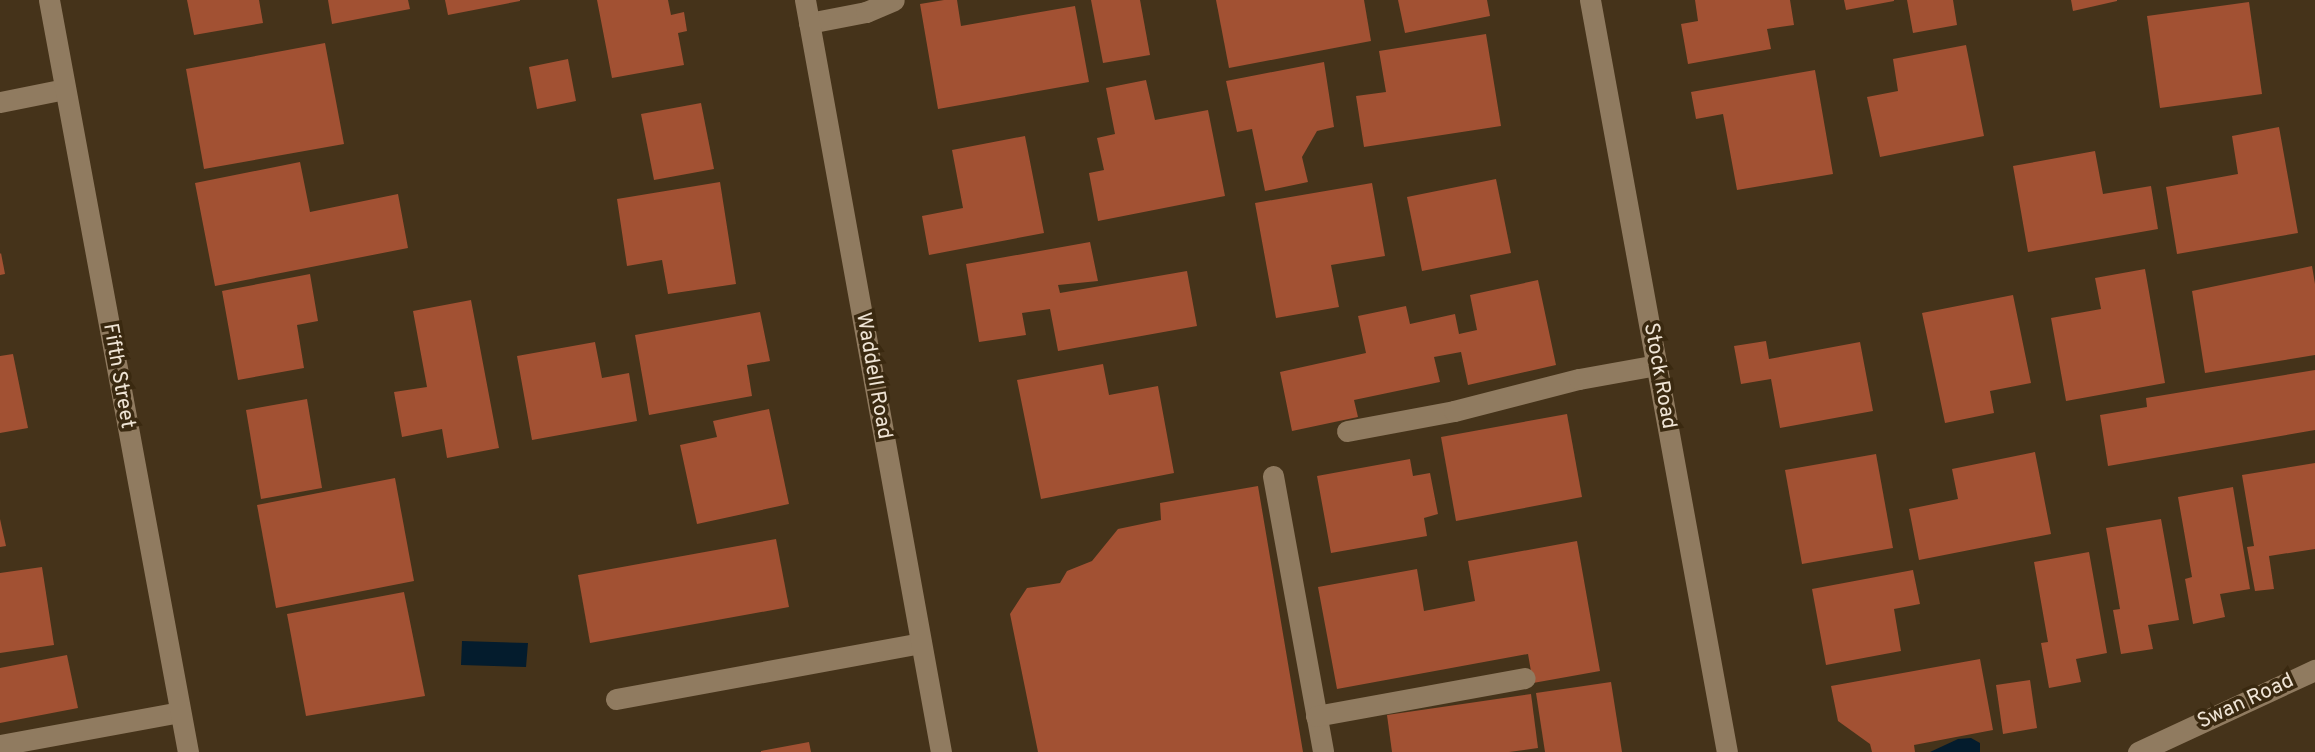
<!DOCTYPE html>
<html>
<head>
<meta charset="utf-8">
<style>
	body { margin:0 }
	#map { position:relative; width:2315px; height:752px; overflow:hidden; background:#45331a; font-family:Overpass,sans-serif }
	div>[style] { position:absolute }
	.water>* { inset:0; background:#041c2d }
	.building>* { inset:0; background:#a25133 }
	.service>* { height:21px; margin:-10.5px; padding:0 10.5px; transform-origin:10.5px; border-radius:10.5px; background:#907b60 }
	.minor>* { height:21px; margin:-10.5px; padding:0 10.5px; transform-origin:10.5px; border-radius:10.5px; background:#907b60 }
	.tertiary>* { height:21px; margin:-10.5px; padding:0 10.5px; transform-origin:10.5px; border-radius:10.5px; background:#907b60 }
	span { translate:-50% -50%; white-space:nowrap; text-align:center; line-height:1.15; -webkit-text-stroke:7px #3a2910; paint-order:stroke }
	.street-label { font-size:21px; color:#efe4d5 }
</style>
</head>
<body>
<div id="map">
	<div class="water">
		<i style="clip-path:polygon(462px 641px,528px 643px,526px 667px,461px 665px)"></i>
		<i style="clip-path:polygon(1971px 738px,1980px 743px,1980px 752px,1930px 752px,1958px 739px)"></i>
	</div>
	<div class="building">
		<i style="clip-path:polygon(187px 0,259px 0,263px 23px,194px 35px)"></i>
		<i style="clip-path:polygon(328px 0,408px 0,410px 9px,332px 24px)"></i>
		<i style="clip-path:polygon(445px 0,520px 0,520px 1px,448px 15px)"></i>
		<i style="clip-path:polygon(597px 0,668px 0,671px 15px,684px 12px,687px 31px,678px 33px,684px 65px,612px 78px)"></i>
		<i style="clip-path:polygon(944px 0,957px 0,961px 26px,1075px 6px,1089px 82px,938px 109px,920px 4px)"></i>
		<i style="clip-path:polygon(1091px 0,1140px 0,1150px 55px,1103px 63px)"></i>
		<i style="clip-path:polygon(1216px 0,1364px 0,1371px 41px,1229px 68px)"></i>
		<i style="clip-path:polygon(1398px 0,1487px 0,1490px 16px,1405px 33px)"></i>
		<i style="clip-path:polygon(1695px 0,1790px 0,1794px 25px,1767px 29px,1771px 49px,1688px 64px,1681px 24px,1698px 21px)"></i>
		<i style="clip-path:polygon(1844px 0,1894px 0,1894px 1px,1846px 10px)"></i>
		<i style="clip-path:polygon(1907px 0,1953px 0,1957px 25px,1913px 33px)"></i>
		<i style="clip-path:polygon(2071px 0,2117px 0,2117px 1px,2073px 11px)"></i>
		<i style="clip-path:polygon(2249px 2px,2262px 94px,2160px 108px,2147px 16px)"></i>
		<i style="clip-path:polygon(1486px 34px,1501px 126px,1364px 147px,1356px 96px,1386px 92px,1379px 51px)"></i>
		<i style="clip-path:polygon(325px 43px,344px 144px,204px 169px,186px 69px)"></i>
		<i style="clip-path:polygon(1966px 45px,1984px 136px,1880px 157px,1867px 97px,1898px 91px,1893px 59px)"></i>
		<i style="clip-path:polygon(568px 59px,576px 101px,537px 109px,529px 67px)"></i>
		<i style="clip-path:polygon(1324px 62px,1334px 127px,1317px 131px,1302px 157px,1308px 182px,1265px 191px,1252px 129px,1237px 132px,1226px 81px)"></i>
		<i style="clip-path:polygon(1815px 70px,1833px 174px,1737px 190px,1723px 114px,1696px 119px,1691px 92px)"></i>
		<i style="clip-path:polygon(1146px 80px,1155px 120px,1208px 110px,1225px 196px,1098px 221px,1089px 173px,1104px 170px,1097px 138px,1115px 134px,1106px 88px)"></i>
		<i style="clip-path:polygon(701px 103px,714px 169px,654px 180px,641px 114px)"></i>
		<i style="clip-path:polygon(2279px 127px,2298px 233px,2177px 254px,2166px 187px,2238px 174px,2232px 136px)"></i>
		<i style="clip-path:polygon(1025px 136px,1044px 233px,929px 255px,922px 216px,963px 208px,952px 150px)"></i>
		<i style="clip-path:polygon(2095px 151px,2103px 194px,2151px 186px,2158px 229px,2028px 252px,2013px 166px)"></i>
		<i style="clip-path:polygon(300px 162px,310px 212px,398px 194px,408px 248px,215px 286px,195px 183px)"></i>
		<i style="clip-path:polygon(1496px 179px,1511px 253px,1422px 271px,1407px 197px)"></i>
		<i style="clip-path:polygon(720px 182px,736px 284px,668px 294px,662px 260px,627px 266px,617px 199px)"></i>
		<i style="clip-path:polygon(1372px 183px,1385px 256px,1331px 265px,1339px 307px,1276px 318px,1255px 203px)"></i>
		<i style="clip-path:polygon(1090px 242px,1098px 281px,1058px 285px,1060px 293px,1187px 271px,1197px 326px,1058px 351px,1050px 309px,1022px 313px,1026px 335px,979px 342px,966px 264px)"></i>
		<i style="clip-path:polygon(1px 253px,5px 274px,0 275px,0 254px)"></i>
		<i style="clip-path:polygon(2312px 266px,2315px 284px,2315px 355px,2205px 373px,2192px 291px)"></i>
		<i style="clip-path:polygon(2145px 269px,2165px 383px,2066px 401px,2051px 318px,2101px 309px,2095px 278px)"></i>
		<i style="clip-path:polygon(310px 274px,318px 321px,297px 325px,304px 368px,238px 380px,222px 291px)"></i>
		<i style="clip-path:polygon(1538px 280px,1556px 365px,1468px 385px,1461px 352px,1434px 357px,1440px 382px,1354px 400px,1358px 417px,1292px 431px,1280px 372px,1366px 353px,1358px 316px,1406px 306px,1410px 324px,1455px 314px,1459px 334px,1477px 330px,1470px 295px)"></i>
		<i style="clip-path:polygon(2013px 295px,2031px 383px,1990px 391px,1994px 413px,1945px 423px,1922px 313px)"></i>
		<i style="clip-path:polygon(471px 300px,499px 448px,447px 458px,442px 429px,402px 437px,394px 392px,427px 387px,413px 311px)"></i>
		<i style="clip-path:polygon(760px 312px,770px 361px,747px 365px,752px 396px,649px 415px,635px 335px)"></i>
		<i style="clip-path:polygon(1766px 341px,1769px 359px,1860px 342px,1873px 411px,1780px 428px,1771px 379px,1741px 384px,1734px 346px)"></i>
		<i style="clip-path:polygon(595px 342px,602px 378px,629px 373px,637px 421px,532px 440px,517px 356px)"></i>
		<i style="clip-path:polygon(13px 354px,28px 428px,0 433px,0 356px)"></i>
		<i style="clip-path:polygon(1103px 364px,1109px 395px,1158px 386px,1174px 473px,1041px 499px,1017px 380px)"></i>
		<i style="clip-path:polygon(2315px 370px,2315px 430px,2108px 466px,2100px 415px,2147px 407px,2146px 398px)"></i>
		<i style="clip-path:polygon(307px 399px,322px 488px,261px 499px,246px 410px)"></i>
		<i style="clip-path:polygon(769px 409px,789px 504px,697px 524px,680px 445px,717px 437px,713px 421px)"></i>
		<i style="clip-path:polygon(1567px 414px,1582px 497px,1456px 521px,1441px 437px)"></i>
		<i style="clip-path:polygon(2035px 452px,2051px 534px,1919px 560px,1909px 509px,1958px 499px,1952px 469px)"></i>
		<i style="clip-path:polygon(1876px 454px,1893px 548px,1802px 564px,1785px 470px)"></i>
		<i style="clip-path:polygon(1410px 459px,1413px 476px,1430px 473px,1438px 514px,1424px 518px,1427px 536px,1331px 553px,1317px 476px)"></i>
		<i style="clip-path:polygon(2315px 463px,2315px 549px,2269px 556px,2274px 589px,2255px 591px,2247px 547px,2254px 546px,2242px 475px)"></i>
		<i style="clip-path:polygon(395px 478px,414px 581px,276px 608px,257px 505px)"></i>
		<i style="clip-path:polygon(1258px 486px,1303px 752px,1038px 752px,1010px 614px,1027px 588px,1060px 583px,1067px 571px,1092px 561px,1118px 529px,1161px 520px,1160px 503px)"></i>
		<i style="clip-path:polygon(2233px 487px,2250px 589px,2220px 594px,2225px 617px,2193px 624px,2185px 579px,2192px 577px,2178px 497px)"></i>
		<i style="clip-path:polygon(0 519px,6px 546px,0 547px)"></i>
		<i style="clip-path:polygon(2161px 519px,2179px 620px,2148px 625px,2153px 649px,2121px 654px,2113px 610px,2120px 609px,2106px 528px)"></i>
		<i style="clip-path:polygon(776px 539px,789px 607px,590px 643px,578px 575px)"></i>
		<i style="clip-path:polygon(1577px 541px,1600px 671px,1533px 683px,1528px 654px,1337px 689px,1318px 587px,1417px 569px,1424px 611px,1475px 601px,1468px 561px)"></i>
		<i style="clip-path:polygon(2089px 552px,2107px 653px,2076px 659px,2081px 682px,2049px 688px,2041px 643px,2048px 642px,2034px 562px)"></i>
		<i style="clip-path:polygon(42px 567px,54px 645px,0 653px,0 573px)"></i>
		<i style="clip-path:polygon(1913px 570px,1920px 604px,1894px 609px,1901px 651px,1826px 665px,1812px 589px)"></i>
		<i style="clip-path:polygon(404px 592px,425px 696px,306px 716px,287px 614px)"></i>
		<i style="clip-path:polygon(67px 655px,78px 708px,0 723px,0 668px)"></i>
		<i style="clip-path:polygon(1980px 659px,1993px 730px,1914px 745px,1915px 752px,1872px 752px,1870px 744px,1838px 721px,1831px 686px)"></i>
		<i style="clip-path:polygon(2030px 680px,2037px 728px,2003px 734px,1996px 685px)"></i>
		<i style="clip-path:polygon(1611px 682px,1622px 752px,1545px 752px,1536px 693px)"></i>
		<i style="clip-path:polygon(1531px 694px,1538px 748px,1509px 752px,1392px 752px,1387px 715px)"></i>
		<i style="clip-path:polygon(809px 742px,811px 752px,761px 752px,761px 751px)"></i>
	</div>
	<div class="service">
		<i style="left:809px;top:23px;width:58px;rotate:-10.9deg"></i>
		<i style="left:866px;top:12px;width:30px;rotate:-23deg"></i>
		<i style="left:0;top:102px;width:66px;rotate:-11.3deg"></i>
		<i style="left:1347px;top:431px;width:109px;rotate:-10.6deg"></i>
		<i style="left:1454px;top:411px;width:129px;rotate:-14.4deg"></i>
		<i style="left:1579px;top:379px;width:79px;rotate:-10.2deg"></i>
		<i style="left:1273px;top:476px;width:280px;rotate:79.7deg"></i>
		<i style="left:616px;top:699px;width:310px;rotate:-10.4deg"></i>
		<i style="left:1316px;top:716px;width:212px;rotate:-10.3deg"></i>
		<i style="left:0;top:745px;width:183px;rotate:-10.4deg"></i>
	</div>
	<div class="minor">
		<i style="left:49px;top:0;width:765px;rotate:79.53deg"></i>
		<i style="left:805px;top:0;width:764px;rotate:79.75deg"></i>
	</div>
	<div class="tertiary">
		<i style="left:1590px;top:0;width:764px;rotate:79.68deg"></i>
		<i style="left:2138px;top:752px;width:195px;rotate:-24.9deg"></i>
	</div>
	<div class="street-label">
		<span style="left:118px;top:376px;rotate:80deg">Fifth Street</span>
		<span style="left:873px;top:376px;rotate:80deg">Waddell Road</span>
		<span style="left:1659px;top:376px;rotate:80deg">Stock Road</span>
		<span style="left:2246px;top:702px;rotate:-25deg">Swan Road</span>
	</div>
</div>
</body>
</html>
